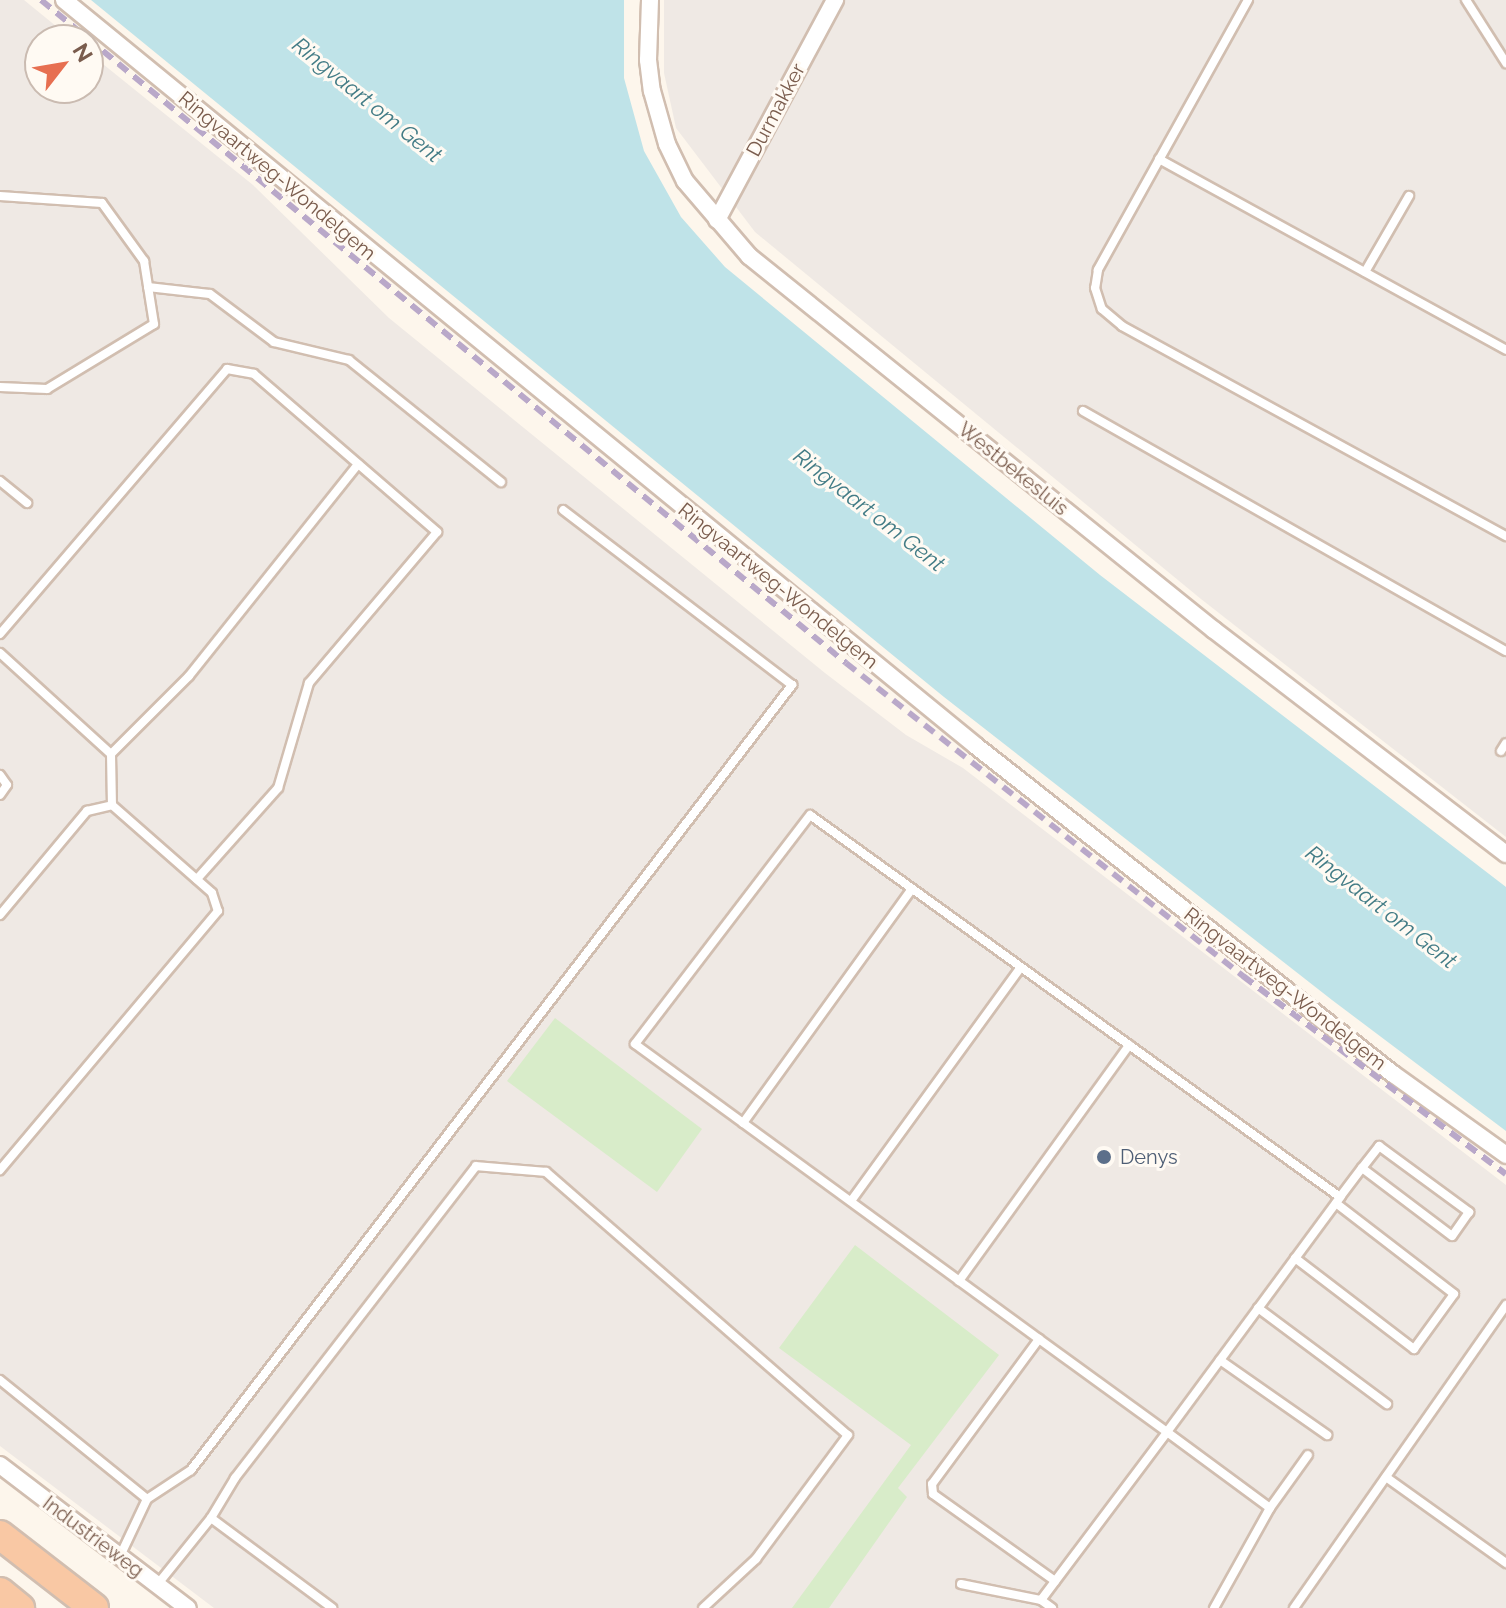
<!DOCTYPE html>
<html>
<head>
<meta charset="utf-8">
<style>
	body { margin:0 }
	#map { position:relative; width:1506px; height:1608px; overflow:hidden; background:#fdf6ec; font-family:Raleway,sans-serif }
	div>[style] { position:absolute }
	.industrial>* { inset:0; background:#efe9e4 }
	.green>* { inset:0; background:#d8ecc9 }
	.water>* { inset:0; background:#bfe3e8 }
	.roads { filter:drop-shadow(2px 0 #d1beb0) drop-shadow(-2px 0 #d1beb0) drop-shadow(0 2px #d1beb0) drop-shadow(0 -2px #d1beb0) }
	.service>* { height:8px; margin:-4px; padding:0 4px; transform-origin:4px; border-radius:4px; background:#fff }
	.minor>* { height:16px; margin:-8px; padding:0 8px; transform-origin:8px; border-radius:8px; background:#fff }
	.trunk>* { height:28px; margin:-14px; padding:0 14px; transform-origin:14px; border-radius:14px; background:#f9c8a4 }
	.rail>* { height:6px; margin-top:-3px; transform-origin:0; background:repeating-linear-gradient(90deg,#b9a8c9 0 12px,transparent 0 20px) }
	.dots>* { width:22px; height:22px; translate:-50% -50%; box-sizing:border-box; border:4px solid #fffaf3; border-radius:50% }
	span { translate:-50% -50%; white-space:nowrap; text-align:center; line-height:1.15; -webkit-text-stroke:6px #fffaf3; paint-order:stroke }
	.street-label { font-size:20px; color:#7a5c4d }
	.service-label { font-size:20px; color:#4e5e75 }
	.left { translate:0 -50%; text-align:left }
	.water-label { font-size:22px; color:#437c86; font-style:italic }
	.north { position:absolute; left:24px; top:24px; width:80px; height:80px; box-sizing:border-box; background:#fffaf3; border:2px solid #cabbb1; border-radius:50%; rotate:59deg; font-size:22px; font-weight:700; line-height:32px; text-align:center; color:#7a5c4d }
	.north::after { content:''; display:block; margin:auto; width:28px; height:36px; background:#e76f51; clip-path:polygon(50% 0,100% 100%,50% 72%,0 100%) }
</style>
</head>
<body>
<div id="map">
	<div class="industrial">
		<i style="clip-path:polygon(0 0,24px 0,73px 40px,40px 40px,40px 88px,88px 88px,88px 52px,253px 185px,389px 318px,825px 673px,906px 735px,963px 768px,1506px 1185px,1506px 1608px,214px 1608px,0 1446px)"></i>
		<i style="clip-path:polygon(664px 0,1506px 0,1506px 837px,1201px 599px,755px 232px,676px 128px,664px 73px)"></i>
	</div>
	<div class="green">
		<i style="clip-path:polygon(555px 1018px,702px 1129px,657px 1192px,507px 1081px)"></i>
		<i style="clip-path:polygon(855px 1245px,999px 1355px,898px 1488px,907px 1497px,829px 1608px,792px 1608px,911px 1445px,779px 1348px)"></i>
	</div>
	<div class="water">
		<i style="clip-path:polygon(91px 0,624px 0,624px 78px,644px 151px,681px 217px,725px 267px,1100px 575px,1506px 887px,1506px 1131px,1332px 1000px,944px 697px)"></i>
	</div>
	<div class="roads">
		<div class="service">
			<i style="left:1248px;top:0;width:309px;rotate:119.1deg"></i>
			<i style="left:1098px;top:270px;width:18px;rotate:99deg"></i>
			<i style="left:1095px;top:288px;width:22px;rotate:72deg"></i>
			<i style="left:1102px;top:309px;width:26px;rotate:40deg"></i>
			<i style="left:1122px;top:326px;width:438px;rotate:28.7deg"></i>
			<i style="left:1466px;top:0;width:75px;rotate:57.6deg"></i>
			<i style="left:1159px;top:159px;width:396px;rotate:28.8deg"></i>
			<i style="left:0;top:196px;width:102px;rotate:3.9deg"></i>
			<i style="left:102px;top:203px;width:72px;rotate:54.1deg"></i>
			<i style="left:144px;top:261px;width:64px;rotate:81deg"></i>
			<i style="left:154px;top:324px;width:125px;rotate:148.7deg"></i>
			<i style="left:47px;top:389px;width:47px;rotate:-177.6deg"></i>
			<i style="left:1365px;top:272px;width:88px;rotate:-59.9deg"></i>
			<i style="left:148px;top:287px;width:62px;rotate:6.4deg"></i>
			<i style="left:210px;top:294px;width:80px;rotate:36.9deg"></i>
			<i style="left:274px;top:342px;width:77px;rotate:13.5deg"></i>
			<i style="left:349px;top:360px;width:195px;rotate:38.8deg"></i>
			<i style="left:1083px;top:411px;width:486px;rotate:29.6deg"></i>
			<i style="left:0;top:481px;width:35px;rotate:39deg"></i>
			<i style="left:0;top:634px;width:349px;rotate:-49.4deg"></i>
			<i style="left:227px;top:369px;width:27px;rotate:10deg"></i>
			<i style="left:254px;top:374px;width:242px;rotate:40.8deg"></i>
			<i style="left:437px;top:532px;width:198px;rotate:130.3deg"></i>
			<i style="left:309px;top:683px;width:109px;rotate:106.4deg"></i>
			<i style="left:278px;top:788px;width:122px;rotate:131.7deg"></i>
			<i style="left:0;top:653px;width:150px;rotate:42.3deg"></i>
			<i style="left:111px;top:754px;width:51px;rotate:88.9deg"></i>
			<i style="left:1501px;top:751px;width:9px;rotate:-58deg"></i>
			<i style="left:111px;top:754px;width:110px;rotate:-45deg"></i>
			<i style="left:189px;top:676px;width:271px;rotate:-51.4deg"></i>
			<i style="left:0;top:775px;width:12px;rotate:55deg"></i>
			<i style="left:7px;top:785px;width:12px;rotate:125deg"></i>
			<i style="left:0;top:915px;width:136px;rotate:-50.1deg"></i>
			<i style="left:87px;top:811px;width:26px;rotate:-13deg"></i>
			<i style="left:112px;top:805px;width:133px;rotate:41.3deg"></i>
			<i style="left:212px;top:893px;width:19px;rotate:72deg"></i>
			<i style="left:218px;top:911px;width:339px;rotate:130.1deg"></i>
			<i style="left:743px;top:1123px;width:289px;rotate:-54.2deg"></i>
			<i style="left:1340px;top:1197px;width:36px;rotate:-53deg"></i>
			<i style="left:1362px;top:1168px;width:28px;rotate:-52deg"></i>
			<i style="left:1379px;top:1146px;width:112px;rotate:36.3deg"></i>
			<i style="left:1469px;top:1212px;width:29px;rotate:125deg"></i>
			<i style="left:1452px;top:1236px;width:113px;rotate:-142.9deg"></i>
			<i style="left:851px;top:1201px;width:289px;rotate:-54deg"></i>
			<i style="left:1295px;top:1258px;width:150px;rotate:37.4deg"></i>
			<i style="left:1414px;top:1349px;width:68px;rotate:-54deg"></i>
			<i style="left:1454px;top:1294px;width:149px;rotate:-142.4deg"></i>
			<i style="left:959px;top:1281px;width:291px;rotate:-54.2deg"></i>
			<i style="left:1258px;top:1308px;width:161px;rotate:36.7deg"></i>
			<i style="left:1039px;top:1339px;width:180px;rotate:126.4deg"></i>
			<i style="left:932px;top:1484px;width:10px;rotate:84deg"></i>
			<i style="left:933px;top:1494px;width:150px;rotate:35.5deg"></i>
			<i style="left:1220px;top:1360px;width:131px;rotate:35deg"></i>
			<i style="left:0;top:1380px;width:189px;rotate:39deg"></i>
			<i style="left:147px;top:1499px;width:63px;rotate:115.3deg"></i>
			<i style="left:1386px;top:1477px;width:148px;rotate:35.6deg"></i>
			<i style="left:147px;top:1499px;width:53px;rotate:-33.4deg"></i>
			<i style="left:191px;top:1470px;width:989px;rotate:-52.56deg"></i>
			<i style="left:792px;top:685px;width:288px;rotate:-142.6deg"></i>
			<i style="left:1270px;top:1508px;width:65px;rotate:-54.4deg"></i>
			<i style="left:211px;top:1518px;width:47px;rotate:-59deg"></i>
			<i style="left:235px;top:1478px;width:394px;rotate:-52.3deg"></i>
			<i style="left:476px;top:1166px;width:70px;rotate:4.9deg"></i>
			<i style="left:546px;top:1172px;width:400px;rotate:41.1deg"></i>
			<i style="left:848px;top:1435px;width:154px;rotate:126.6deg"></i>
			<i style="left:756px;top:1559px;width:72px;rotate:137.2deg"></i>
			<i style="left:961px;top:1584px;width:82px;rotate:11.3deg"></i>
			<i style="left:157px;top:1585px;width:86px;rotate:-51.1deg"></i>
			<i style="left:211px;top:1518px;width:151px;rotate:36.6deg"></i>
			<i style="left:1052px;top:1608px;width:14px;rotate:-144deg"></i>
			<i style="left:1041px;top:1600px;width:210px;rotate:-53.1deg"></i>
			<i style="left:1167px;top:1432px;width:292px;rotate:-53.6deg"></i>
			<i style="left:1340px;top:1197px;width:653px;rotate:-144.22deg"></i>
			<i style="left:810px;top:815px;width:288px;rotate:127.4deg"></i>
			<i style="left:635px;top:1044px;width:500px;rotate:36.14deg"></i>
			<i style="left:1039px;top:1339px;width:158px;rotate:36deg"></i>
			<i style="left:1167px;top:1432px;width:128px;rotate:36.4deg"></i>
			<i style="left:1270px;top:1508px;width:115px;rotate:119.2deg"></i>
			<i style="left:1294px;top:1608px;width:370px;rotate:-55deg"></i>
		</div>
		<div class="minor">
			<i style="left:64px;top:0;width:1178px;rotate:39.28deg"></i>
			<i style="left:976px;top:746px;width:531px;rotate:38.19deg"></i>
			<i style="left:1393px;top:1074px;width:139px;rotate:35.6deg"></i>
			<i style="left:650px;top:0;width:60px;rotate:91.9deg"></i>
			<i style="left:648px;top:60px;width:31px;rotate:83deg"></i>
			<i style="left:652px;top:91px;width:55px;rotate:74.2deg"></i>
			<i style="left:667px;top:144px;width:41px;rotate:64.1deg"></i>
			<i style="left:685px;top:181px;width:99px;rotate:49.5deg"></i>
			<i style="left:749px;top:256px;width:597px;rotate:38.81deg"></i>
			<i style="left:1214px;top:630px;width:368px;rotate:37.5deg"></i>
			<i style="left:717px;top:220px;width:250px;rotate:-61.8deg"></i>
			<i style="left:0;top:1465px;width:236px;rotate:37.3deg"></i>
		</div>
		<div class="trunk">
			<i style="left:0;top:1535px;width:119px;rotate:37.8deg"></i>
			<i style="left:0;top:1592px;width:26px;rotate:39deg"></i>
		</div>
	</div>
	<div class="rail">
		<i style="left:41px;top:0;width:1043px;rotate:39.47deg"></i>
		<i style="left:846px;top:663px;width:506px;rotate:38.25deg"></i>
		<i style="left:1243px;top:976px;width:329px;rotate:37deg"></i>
	</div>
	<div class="dots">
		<i style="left:1104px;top:1157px;background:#5c6f8a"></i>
	</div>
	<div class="street-label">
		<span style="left:776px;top:110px;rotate:-62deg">Durmakker</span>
		<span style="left:277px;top:176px;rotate:40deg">Ringvaartweg-Wondelgem</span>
		<span style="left:1013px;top:469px;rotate:39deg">Westbekesluis</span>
		<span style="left:778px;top:586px;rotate:39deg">Ringvaartweg-Wondelgem</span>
		<span style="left:1285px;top:989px;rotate:38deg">Ringvaartweg-Wondelgem</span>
		<span style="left:93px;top:1537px;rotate:37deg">Industrieweg</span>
	</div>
	<div class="service-label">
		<span class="left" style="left:1120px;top:1157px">Denys</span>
	</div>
	<div class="water-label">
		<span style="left:367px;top:100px;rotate:39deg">Ringvaart om Gent</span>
		<span style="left:869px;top:510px;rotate:38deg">Ringvaart om Gent</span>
		<span style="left:1381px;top:907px;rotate:38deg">Ringvaart om Gent</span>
	</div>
	<div class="north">N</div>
</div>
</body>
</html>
